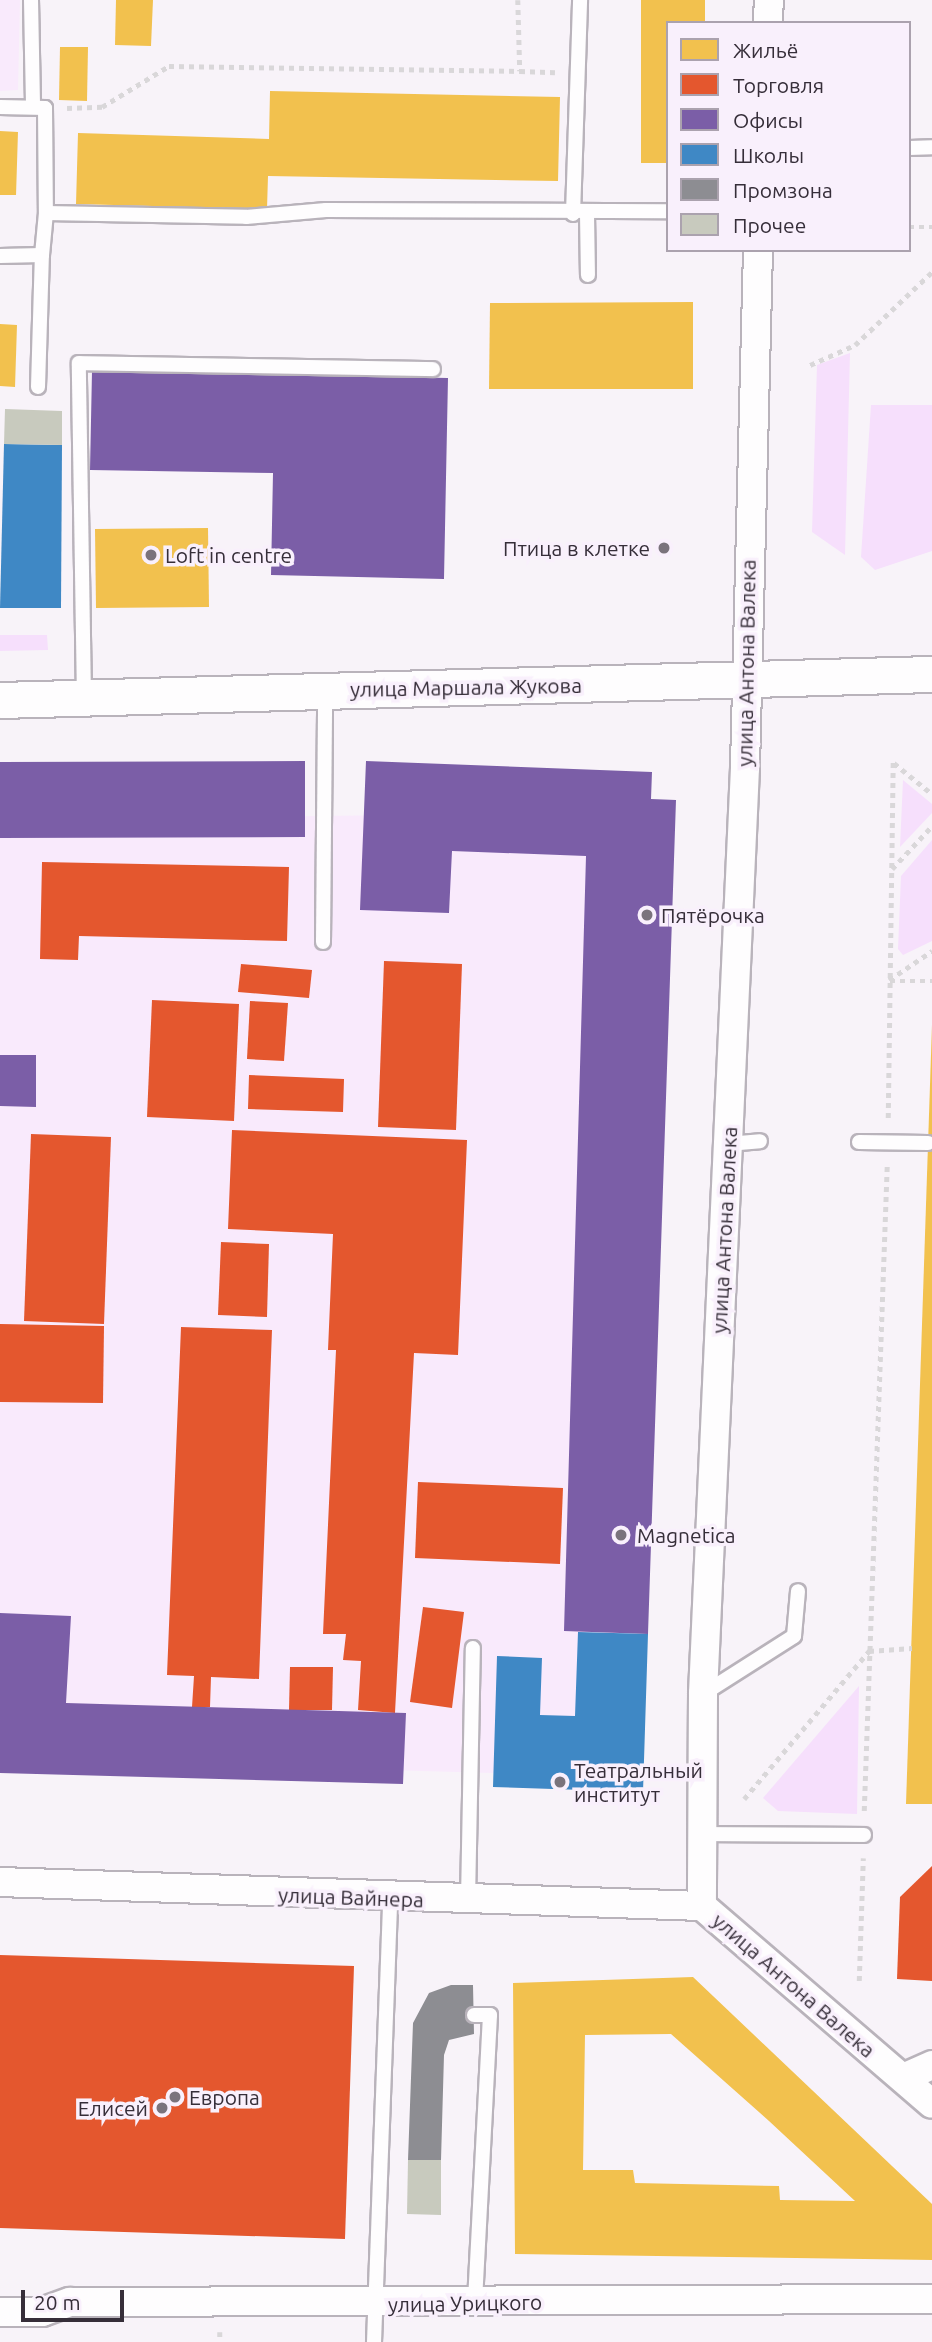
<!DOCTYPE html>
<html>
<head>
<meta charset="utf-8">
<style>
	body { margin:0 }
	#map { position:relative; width:932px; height:2342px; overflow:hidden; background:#f8f3f9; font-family:Ubuntu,sans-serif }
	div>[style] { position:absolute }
	.built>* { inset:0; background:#f9eafc }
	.green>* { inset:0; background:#f6dffc }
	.homes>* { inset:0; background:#f2c14e }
	.shops>* { inset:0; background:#e4572e }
	.offices>* { inset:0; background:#7b5ea7 }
	.schools>* { inset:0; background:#3f88c5 }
	.industry>* { inset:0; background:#8d8d92 }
	.building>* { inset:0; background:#c8cabe }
	.path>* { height:4.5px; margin-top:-2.25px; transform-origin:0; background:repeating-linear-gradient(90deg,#d9d7d9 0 5px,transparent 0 10px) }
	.roads { filter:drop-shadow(2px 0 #b9b3bb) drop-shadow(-2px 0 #b9b3bb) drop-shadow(0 2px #b9b3bb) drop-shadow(0 -2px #b9b3bb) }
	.service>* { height:14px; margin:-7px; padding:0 7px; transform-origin:7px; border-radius:7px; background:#fefdfe }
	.minor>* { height:28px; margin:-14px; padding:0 14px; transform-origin:14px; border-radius:14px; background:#fefdfe }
	.tertiary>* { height:35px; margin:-17.5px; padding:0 17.5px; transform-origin:17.5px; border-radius:17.5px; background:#fefdfe }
	.dots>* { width:19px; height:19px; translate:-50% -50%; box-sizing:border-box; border:4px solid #f9f0fc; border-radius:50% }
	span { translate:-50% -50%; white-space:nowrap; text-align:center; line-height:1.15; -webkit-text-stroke:7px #f9f0fc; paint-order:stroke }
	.poi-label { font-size:21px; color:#362e39 }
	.right { translate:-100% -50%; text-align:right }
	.left { translate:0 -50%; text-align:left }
	.street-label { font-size:21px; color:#362e39 }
	.legend { position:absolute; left:666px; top:21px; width:245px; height:231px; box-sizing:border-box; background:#f9f0fc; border:2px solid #aba2ae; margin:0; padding:9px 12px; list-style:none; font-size:21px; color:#362e39 }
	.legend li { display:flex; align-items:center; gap:14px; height:35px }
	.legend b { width:35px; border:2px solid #aba2ae }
	.scale { position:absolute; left:21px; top:2290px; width:103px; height:32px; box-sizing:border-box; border:4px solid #362e39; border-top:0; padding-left:9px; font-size:21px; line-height:24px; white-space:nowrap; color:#362e39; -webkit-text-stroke:5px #f9f0fc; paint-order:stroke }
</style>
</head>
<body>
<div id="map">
	<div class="built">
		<i style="clip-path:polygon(0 0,20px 0,18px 90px,0 91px)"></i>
		<i style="clip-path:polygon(642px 812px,633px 1777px,0 1759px,0 820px)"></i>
	</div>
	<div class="green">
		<i style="clip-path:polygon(850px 353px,845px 555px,812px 532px,817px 365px)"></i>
		<i style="clip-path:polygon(871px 405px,932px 405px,932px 551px,875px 570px,861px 557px)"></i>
		<i style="clip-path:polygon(0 635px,47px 635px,48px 650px,0 651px)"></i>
		<i style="clip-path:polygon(903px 780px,932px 804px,932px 813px,900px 847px)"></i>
		<i style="clip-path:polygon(932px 840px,932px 941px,903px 955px,898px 949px,901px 876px)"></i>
		<i style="clip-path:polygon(859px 1686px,857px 1814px,778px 1811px,763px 1798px)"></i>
	</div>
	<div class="homes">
		<i style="clip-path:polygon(116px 0,153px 0,151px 46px,115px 45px)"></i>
		<i style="clip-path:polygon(641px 0,705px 0,705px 23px,668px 23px,668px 163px,641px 163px)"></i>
		<i style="clip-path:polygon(60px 47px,88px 47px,87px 101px,59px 100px)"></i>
		<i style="clip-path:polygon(270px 91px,560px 97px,558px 181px,268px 176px,267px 209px,76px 204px,78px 133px,269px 139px)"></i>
		<i style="clip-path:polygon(0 131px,18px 132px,16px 195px,0 195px)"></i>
		<i style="clip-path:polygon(693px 302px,693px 389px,489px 389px,490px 303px)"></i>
		<i style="clip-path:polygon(0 324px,17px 325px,15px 387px,0 386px)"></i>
		<i style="clip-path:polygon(208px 528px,209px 607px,96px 608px,95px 529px)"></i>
		<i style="clip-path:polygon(932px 1025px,932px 1804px,906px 1804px)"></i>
		<i style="clip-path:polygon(evenodd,693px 1977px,932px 2204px,932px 2260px,515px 2254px,513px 1983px,693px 1977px,671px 2034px,769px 2121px,855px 2201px,780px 2200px,779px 2186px,635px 2183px,633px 2170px,583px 2170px,585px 2035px,671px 2034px)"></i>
	</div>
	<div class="shops">
		<i style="clip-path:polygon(42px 862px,289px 867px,287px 941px,79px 936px,78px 960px,40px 959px)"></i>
		<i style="clip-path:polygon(384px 961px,462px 964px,456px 1130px,378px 1127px)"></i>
		<i style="clip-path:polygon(241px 964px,312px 970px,309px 998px,238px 992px)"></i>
		<i style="clip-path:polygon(152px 1000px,239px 1004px,234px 1121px,147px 1117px)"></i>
		<i style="clip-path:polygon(250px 1001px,288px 1003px,284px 1061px,247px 1059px)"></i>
		<i style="clip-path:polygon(249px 1075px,344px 1079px,343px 1112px,248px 1109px)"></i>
		<i style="clip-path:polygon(232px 1130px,467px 1140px,458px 1355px,414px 1353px,395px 1713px,358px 1710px,361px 1661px,343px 1660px,346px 1634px,323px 1634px,336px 1350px,328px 1350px,333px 1234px,228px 1229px)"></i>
		<i style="clip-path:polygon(31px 1134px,111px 1137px,104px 1324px,24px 1321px)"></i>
		<i style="clip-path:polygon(221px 1242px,269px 1244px,267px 1317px,218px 1315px)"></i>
		<i style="clip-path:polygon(0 1324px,104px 1326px,103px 1403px,0 1402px)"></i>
		<i style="clip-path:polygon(181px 1327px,272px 1330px,259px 1679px,211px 1677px,210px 1707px,192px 1707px,194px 1676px,167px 1675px)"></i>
		<i style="clip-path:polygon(418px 1482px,563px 1488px,560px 1564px,415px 1558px)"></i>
		<i style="clip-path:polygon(423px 1607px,464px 1612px,452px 1708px,410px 1702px)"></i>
		<i style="clip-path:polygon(290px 1667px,333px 1667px,332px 1710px,289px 1710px)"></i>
		<i style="clip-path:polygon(932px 1866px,932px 1981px,897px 1979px,900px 1897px)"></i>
		<i style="clip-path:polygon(0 1955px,354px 1966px,345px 2239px,0 2228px)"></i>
	</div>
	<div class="offices">
		<i style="clip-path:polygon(92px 371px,448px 378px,444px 579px,271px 575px,273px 473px,90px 470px)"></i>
		<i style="clip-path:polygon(305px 761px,305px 837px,0 838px,0 762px)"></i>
		<i style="clip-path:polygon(366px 761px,652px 772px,651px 799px,676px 800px,648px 1634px,564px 1631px,586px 856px,452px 851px,449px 913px,360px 910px)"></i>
		<i style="clip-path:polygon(0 1055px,36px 1055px,36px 1107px,0 1106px)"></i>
		<i style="clip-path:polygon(0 1613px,71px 1616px,66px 1703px,406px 1713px,403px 1784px,0 1773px)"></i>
	</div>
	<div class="schools">
		<i style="clip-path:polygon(4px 444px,62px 445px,61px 608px,0 608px)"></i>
		<i style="clip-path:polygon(578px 1632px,648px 1634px,643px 1792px,493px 1787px,497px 1656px,542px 1658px,540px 1715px,575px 1716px)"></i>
	</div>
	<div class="industry">
		<i style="clip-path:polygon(451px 1985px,473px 1985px,474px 2034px,449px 2040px,444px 2055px,441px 2160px,408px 2160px,413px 2023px,429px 1993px)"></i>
	</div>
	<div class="building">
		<i style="clip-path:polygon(5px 409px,62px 411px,62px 445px,4px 444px)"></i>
		<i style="clip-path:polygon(408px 2160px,441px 2160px,441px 2215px,407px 2214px)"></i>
	</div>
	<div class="path">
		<i style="left:518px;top:0;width:71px;rotate:88.4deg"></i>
		<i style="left:520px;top:71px;width:35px;rotate:2deg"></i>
		<i style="left:67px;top:108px;width:35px;rotate:-2deg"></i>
		<i style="left:102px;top:107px;width:79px;rotate:-31.5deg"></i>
		<i style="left:169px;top:66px;width:351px;rotate:0.8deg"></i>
		<i style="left:909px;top:227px;width:23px"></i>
		<i style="left:810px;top:365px;width:49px;rotate:-24deg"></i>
		<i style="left:855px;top:345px;width:106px;rotate:-43.5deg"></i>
		<i style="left:894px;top:763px;width:49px;rotate:39.2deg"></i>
		<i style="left:892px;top:869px;width:59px;rotate:-47.1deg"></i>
		<i style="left:889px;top:980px;width:52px;rotate:-34deg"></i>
		<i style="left:890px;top:981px;width:42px"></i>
		<i style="left:888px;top:1118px;width:356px;rotate:-89.2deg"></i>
		<i style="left:744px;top:1799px;width:194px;rotate:-49.8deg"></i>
		<i style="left:869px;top:1651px;width:43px;rotate:-4deg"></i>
		<i style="left:864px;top:1811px;width:646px;rotate:-87.96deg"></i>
		<i style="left:859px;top:1981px;width:123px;rotate:-88.1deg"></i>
		<i style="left:220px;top:2332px;width:10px;rotate:90deg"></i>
	</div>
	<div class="roads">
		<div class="service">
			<i style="left:31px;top:0;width:107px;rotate:88.9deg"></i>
			<i style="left:0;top:107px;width:45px;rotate:1.3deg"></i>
			<i style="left:45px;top:108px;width:105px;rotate:89.5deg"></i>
			<i style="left:46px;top:213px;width:200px;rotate:1.1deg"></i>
			<i style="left:246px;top:217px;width:80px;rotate:-5deg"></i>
			<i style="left:326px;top:210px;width:342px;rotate:0.2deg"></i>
			<i style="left:909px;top:148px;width:23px;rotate:-2deg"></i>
			<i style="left:573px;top:214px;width:214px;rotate:-88.1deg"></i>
			<i style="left:587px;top:214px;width:61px;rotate:89.1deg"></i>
			<i style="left:0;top:256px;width:42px;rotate:-1.4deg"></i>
			<i style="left:42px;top:255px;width:42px;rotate:-84.6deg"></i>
			<i style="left:38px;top:387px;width:132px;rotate:-88.3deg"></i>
			<i style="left:84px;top:698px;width:335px;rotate:-90.9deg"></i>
			<i style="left:79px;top:363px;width:354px;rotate:1deg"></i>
			<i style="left:323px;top:942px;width:250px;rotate:-89.5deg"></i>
			<i style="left:859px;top:1142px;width:69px;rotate:0.8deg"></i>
			<i style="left:728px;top:1144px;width:32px;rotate:-5deg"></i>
			<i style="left:703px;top:1694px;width:108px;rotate:-32.5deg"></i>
			<i style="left:794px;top:1636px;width:45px;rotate:-84.9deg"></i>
			<i style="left:700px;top:1834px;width:164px;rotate:0.3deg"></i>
			<i style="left:468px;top:1900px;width:252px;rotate:-88.9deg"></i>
			<i style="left:474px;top:2015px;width:16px"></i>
			<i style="left:490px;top:2015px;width:287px;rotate:93deg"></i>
			<i style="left:374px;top:2342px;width:443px;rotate:-87.9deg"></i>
		</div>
		<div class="minor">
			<i style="left:768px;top:23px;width:23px;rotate:-88deg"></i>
			<i style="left:758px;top:250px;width:518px;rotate:91.44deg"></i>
			<i style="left:745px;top:768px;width:927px;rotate:92.6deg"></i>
			<i style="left:703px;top:1694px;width:212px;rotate:90.3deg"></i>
			<i style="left:702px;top:1906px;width:303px;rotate:40.7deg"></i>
			<i style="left:0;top:1882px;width:702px;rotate:1.96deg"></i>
			<i style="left:903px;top:2078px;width:32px;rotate:-24deg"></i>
			<i style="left:0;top:2312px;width:42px"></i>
			<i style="left:42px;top:2312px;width:30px;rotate:-20deg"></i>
			<i style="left:70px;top:2302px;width:862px;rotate:-0.2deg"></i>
		</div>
		<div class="tertiary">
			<i style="left:0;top:700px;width:932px;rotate:-1.6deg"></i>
		</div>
	</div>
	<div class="dots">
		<i style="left:664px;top:548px;background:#7a737c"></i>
		<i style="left:151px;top:555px;background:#7a737c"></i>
		<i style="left:647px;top:915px;background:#7a737c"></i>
		<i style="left:621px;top:1535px;background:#7a737c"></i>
		<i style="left:560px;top:1782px;background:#7a737c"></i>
		<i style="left:175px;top:2097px;background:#7a737c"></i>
		<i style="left:162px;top:2108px;background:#7a737c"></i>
	</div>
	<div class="poi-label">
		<span class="right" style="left:650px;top:548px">Птица в клетке</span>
		<span class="left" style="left:165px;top:555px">Loft in centre</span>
		<span class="left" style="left:661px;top:915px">Пятёрочка</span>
		<span class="left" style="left:637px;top:1535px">Magnetica</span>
		<span class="left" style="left:574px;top:1782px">Театральный<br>институт</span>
		<span class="left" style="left:189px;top:2097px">Европа</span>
		<span class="right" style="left:148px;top:2108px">Елисей</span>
	</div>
	<div class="street-label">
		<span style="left:746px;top:663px;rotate:-89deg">улица Антона Валека</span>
		<span style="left:466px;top:687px;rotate:-1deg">улица Маршала Жукова</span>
		<span style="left:724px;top:1230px;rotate:-87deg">улица Антона Валека</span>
		<span style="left:351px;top:1897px;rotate:2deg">улица Вайнера</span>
		<span style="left:794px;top:1985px;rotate:41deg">улица Антона Валека</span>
		<span style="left:465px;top:2303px;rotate:-1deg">улица Урицкого</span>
	</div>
	<ul class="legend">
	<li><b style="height:19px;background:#f2c14e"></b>Жильё</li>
	<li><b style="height:19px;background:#e4572e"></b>Торговля</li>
	<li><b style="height:19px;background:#7b5ea7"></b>Офисы</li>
	<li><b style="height:19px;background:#3f88c5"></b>Школы</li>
	<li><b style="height:19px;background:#8d8d92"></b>Промзона</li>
	<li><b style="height:19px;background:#c8cabe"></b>Прочее</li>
	</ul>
	<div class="scale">20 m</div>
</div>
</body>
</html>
